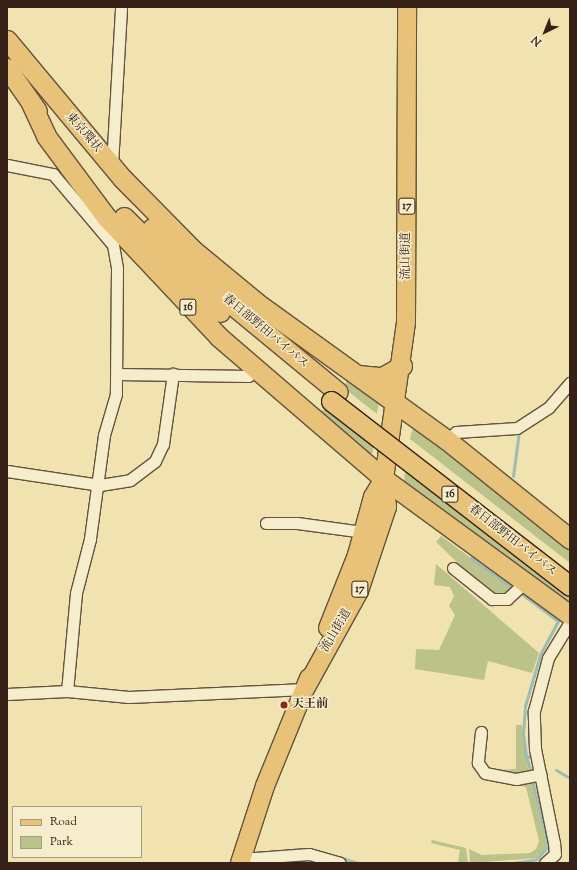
<!DOCTYPE html>
<html>
<head>
<meta charset="utf-8">
<style>
	body { margin:0 }
	#map { position:relative; width:577px; height:870px; overflow:hidden; background:#f1e3b0; font-family:"Sorts Mill Goudy","Noto Serif JP",serif }
	div>[style] { position:absolute }
	.green>* { inset:0; background:#bbc38a }
	.stream>* { height:3px; margin:-1.5px; padding:0 1.5px; transform-origin:1.5px; border-radius:1.5px; background:#9dbdb4 }
	.roads { filter:drop-shadow(1px 0 #64523d) drop-shadow(-1px 0 #64523d) drop-shadow(0 1px #64523d) drop-shadow(0 -1px #64523d) }
	.minor>* { height:11px; margin:-5.5px; padding:0 5.5px; transform-origin:5.5px; border-radius:5.5px; background:#f6edcc }
	.primary>* { height:18px; margin:-9px; padding:0 9px; transform-origin:9px; border-radius:9px; background:#e8c278 }
	.trunk>* { height:19px; margin:-9.5px; padding:0 9.5px; transform-origin:9.5px; border-radius:9.5px; background:#e8c278 }
	.bridges { filter:drop-shadow(1px 0 #352117) drop-shadow(-1px 0 #352117) drop-shadow(0 1px #352117) drop-shadow(0 -1px #352117) }
	.trunk-bridge>* { height:19px; margin:-9.5px; padding:0 9.5px; transform-origin:9.5px; border-radius:9.5px; background:#e8c278 }
	.dots>* { width:11px; height:11px; translate:-50% -50%; box-sizing:border-box; border:2px solid #f6edcc; border-radius:50% }
	span { translate:-50% -50%; white-space:nowrap; text-align:center; line-height:1.15; -webkit-text-stroke:3px #f6edcc; paint-order:stroke }
	.shield-label span { padding:1px 3px; background:#f6edcc; border:1px solid; border-radius:3px; -webkit-text-stroke-width:0 }
	.shield-label { font-size:11px; color:#352117; font-weight:700 }
	.street-label { font-size:12px; color:#352117 }
	.poi-label { font-size:12px; color:#352117; font-weight:700 }
	.left { translate:0 -50%; text-align:left }
	.frame { position:absolute; inset:0; border:8px solid #352117; pointer-events:none }
	.legend { position:absolute; left:12px; top:806px; width:130px; height:52px; box-sizing:border-box; background:#f6edcc; border:1px solid #a99b84; margin:0; padding:5px 7px; list-style:none; font-size:12px; color:#352117 }
	.legend li { display:flex; align-items:center; gap:8px; height:20px }
	.legend b { width:20px; border:1px solid #a99b84 }
	.north { position:absolute; left:525px; top:12px; width:40px; height:40px; -webkit-text-stroke:3px #f6edcc; paint-order:stroke; rotate:223deg; font-size:11px; font-weight:700; line-height:16px; text-align:center; color:#352117 }
	.north::after { content:''; display:block; margin:auto; width:14px; height:18px; background:#352117; clip-path:polygon(50% 0,100% 100%,50% 72%,0 100%) }
</style>
</head>
<body>
<div id="map">
	<div class="green">
		<i style="clip-path:polygon(347px 376px,379px 402px,377px 414px,345px 389px)"></i>
		<i style="clip-path:polygon(330px 408px,373px 442px,373px 452px,367px 457px,317px 412px)"></i>
		<i style="clip-path:polygon(414px 423px,570px 547px,570px 563px,410px 439px)"></i>
		<i style="clip-path:polygon(405px 466px,570px 593px,570px 607px,404px 487px)"></i>
		<i style="clip-path:polygon(441px 536px,514px 590px,509px 595px,493px 597px,436px 542px)"></i>
		<i style="clip-path:polygon(436px 564px,539px 653px,532px 673px,488px 661px,484px 680px,415px 669px,416px 649px,439px 650px,455px 615px,449px 606px,454px 596px,450px 587px,434px 585px)"></i>
		<i style="clip-path:polygon(516px 725px,522px 725px,529px 775px,519px 777px,493px 770px,516px 769px)"></i>
		<i style="clip-path:polygon(531px 780px,547px 846px,537px 858px,470px 863px,469px 849px,482px 855px,530px 853px,536px 849px,539px 841px,526px 787px,501px 781px)"></i>
		<i style="clip-path:polygon(432px 840px,466px 848px,468px 863px,458px 863px,460px 850px,431px 843px)"></i>
	</div>
	<div class="stream">
		<i style="left:513px;top:476px;width:45px;rotate:-82.4deg"></i>
		<i style="left:471px;top:558px;width:53px;rotate:35.8deg"></i>
		<i style="left:522px;top:594px;width:45px;rotate:36.9deg"></i>
		<i style="left:558px;top:621px;width:38px;rotate:118deg"></i>
		<i style="left:540px;top:655px;width:53px;rotate:106.4deg"></i>
		<i style="left:525px;top:706px;width:28px;rotate:94deg"></i>
		<i style="left:523px;top:734px;width:21px;rotate:82deg"></i>
		<i style="left:526px;top:755px;width:4px;rotate:27deg"></i>
		<i style="left:526px;top:755px;width:20px;rotate:75deg"></i>
		<i style="left:556px;top:770px;width:16px;rotate:30deg"></i>
		<i style="left:294px;top:849px;width:32px;rotate:7deg"></i>
		<i style="left:339px;top:857px;width:20px;rotate:18deg"></i>
		<i style="left:513px;top:863px;width:24px;rotate:-9deg"></i>
		<i style="left:537px;top:859px;width:17px;rotate:-50deg"></i>
		<i style="left:548px;top:846px;width:68px;rotate:-103.6deg"></i>
	</div>
	<div class="roads">
		<div class="minor">
			<i style="left:7px;top:165px;width:47px;rotate:11.1deg"></i>
			<i style="left:53px;top:174px;width:93px;rotate:49.8deg"></i>
			<i style="left:113px;top:245px;width:23px;rotate:80deg"></i>
			<i style="left:117px;top:268px;width:126px;rotate:90.5deg"></i>
			<i style="left:116px;top:394px;width:43px;rotate:106.3deg"></i>
			<i style="left:104px;top:435px;width:105px;rotate:97.7deg"></i>
			<i style="left:90px;top:539px;width:56px;rotate:104.5deg"></i>
			<i style="left:76px;top:593px;width:98px;rotate:95.2deg"></i>
			<i style="left:112px;top:165px;width:158px;rotate:-86.7deg"></i>
			<i style="left:118px;top:374px;width:130px;rotate:0.9deg"></i>
			<i style="left:248px;top:376px;width:8px;rotate:-45deg"></i>
			<i style="left:447px;top:440px;width:12px;rotate:-42deg"></i>
			<i style="left:456px;top:432px;width:61px;rotate:-3.8deg"></i>
			<i style="left:517px;top:428px;width:38px;rotate:-33deg"></i>
			<i style="left:549px;top:407px;width:32px;rotate:-49deg"></i>
			<i style="left:7px;top:471px;width:94px;rotate:8.6deg"></i>
			<i style="left:100px;top:485px;width:30px;rotate:-9deg"></i>
			<i style="left:130px;top:480px;width:31px;rotate:-37deg"></i>
			<i style="left:155px;top:461px;width:19px;rotate:-65deg"></i>
			<i style="left:163px;top:444px;width:71px;rotate:-81.9deg"></i>
			<i style="left:266px;top:523px;width:31px"></i>
			<i style="left:297px;top:523px;width:68px;rotate:7.7deg"></i>
			<i style="left:453px;top:568px;width:50px;rotate:38.5deg"></i>
			<i style="left:492px;top:599px;width:15px"></i>
			<i style="left:507px;top:599px;width:25px;rotate:-43deg"></i>
			<i style="left:7px;top:694px;width:60px;rotate:-2.9deg"></i>
			<i style="left:67px;top:691px;width:62px;rotate:5.5deg"></i>
			<i style="left:129px;top:697px;width:176px;rotate:-2.6deg"></i>
			<i style="left:481px;top:732px;width:31px;rotate:96deg"></i>
			<i style="left:478px;top:763px;width:12px;rotate:55deg"></i>
			<i style="left:485px;top:773px;width:32px;rotate:11deg"></i>
			<i style="left:516px;top:779px;width:25px;rotate:-11deg"></i>
			<i style="left:241px;top:859px;width:68px;rotate:-4.2deg"></i>
			<i style="left:309px;top:854px;width:32px;rotate:16deg"></i>
			<i style="left:545px;top:863px;width:13px;rotate:-42deg"></i>
			<i style="left:555px;top:854px;width:11px;rotate:-95deg"></i>
			<i style="left:554px;top:843px;width:96px;rotate:-101.4deg"></i>
			<i style="left:535px;top:749px;width:38px;rotate:-92deg"></i>
			<i style="left:534px;top:711px;width:55px;rotate:-75.2deg"></i>
			<i style="left:548px;top:658px;width:42px;rotate:-58.6deg"></i>
		</div>
		<div class="primary">
			<i style="left:328px;top:628px;width:79px;rotate:-68.3deg"></i>
			<i style="left:357px;top:555px;width:60px;rotate:-74.6deg"></i>
			<i style="left:373px;top:497px;width:21px;rotate:-59deg"></i>
			<i style="left:305px;top:689px;width:112px;rotate:-61.1deg"></i>
			<i style="left:359px;top:591px;width:89px;rotate:-71.6deg"></i>
			<i style="left:387px;top:507px;width:28px;rotate:-96deg"></i>
			<i style="left:384px;top:479px;width:159px;rotate:-82deg"></i>
			<i style="left:406px;top:322px;width:315px;rotate:-89.8deg"></i>
			<i style="left:240px;top:863px;width:81px;rotate:-72deg"></i>
			<i style="left:265px;top:786px;width:117px;rotate:-67.8deg"></i>
		</div>
		<div class="trunk">
			<i style="left:7px;top:40px;width:180px;rotate:50.2deg"></i>
			<i style="left:122px;top:178px;width:101px;rotate:45.4deg"></i>
			<i style="left:193px;top:250px;width:83px;rotate:39.6deg"></i>
			<i style="left:257px;top:303px;width:234px;rotate:35.8deg"></i>
			<i style="left:447px;top:440px;width:158px;rotate:38.8deg"></i>
			<i style="left:7px;top:68px;width:52px;rotate:55.1deg"></i>
			<i style="left:30px;top:101px;width:38px;rotate:65deg"></i>
			<i style="left:46px;top:136px;width:102px;rotate:53.4deg"></i>
			<i style="left:107px;top:218px;width:163px;rotate:46.7deg"></i>
			<i style="left:219px;top:337px;width:218px;rotate:40.7deg"></i>
			<i style="left:384px;top:479px;width:230px;rotate:36.2deg"></i>
			<i style="left:124px;top:217px;width:135px;rotate:44.7deg"></i>
			<i style="left:152px;top:228px;width:102px;rotate:44.2deg"></i>
			<i style="left:225px;top:299px;width:146px;rotate:39.5deg"></i>
			<i style="left:358px;top:375px;width:24px;rotate:5deg"></i>
			<i style="left:382px;top:377px;width:23px;rotate:-29deg"></i>
		</div>
	</div>
	<div class="bridges">
		<div class="trunk-bridge">
			<i style="left:331px;top:401px;width:302px;rotate:37.7deg"></i>
		</div>
	</div>
	<div class="dots">
		<i style="left:284px;top:705px;background:#8f2418"></i>
	</div>
	<div class="shield-label">
		<span style="left:407px;top:206px">17</span>
		<span style="left:188px;top:307px">16</span>
		<span style="left:450px;top:494px">16</span>
		<span style="left:360px;top:589px">17</span>
	</div>
	<div class="street-label">
		<span style="left:83px;top:133px;rotate:49deg">東京環状</span>
		<span style="left:407px;top:256px;rotate:-90deg">流山街道</span>
		<span style="left:265px;top:332px;rotate:40deg">春日部野田バイパス</span>
		<span style="left:512px;top:541px;rotate:38deg">春日部野田バイパス</span>
		<span style="left:337px;top:631px;rotate:-60deg">流山街道</span>
	</div>
	<div class="poi-label">
		<span class="left" style="left:292px;top:705px">天王前</span>
	</div>
	<div class="frame"></div>
	<ul class="legend">
	<li><b style="height:5px;background:#e8c278"></b>Road</li>
	<li><b style="height:11px;background:#bbc38a"></b>Park</li>
	</ul>
	<div class="north">N</div>
</div>
</body>
</html>
